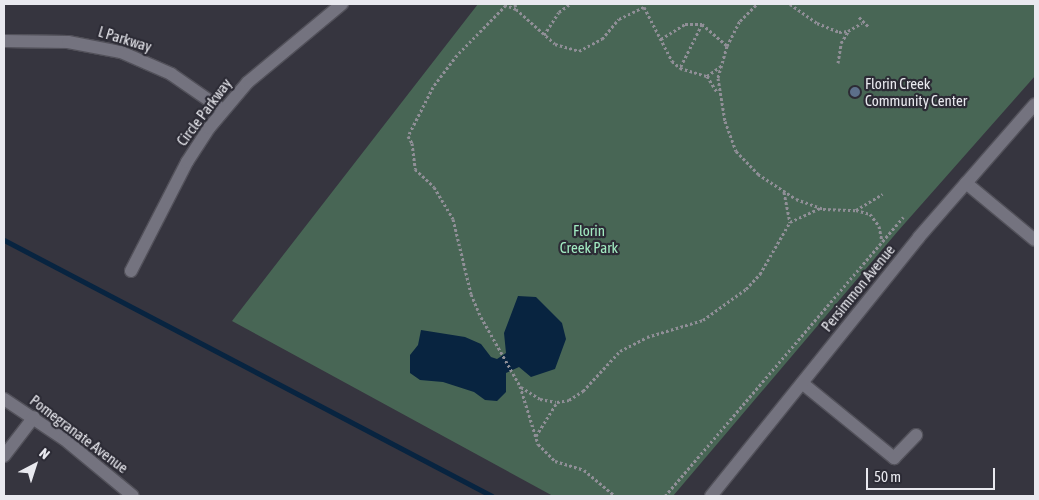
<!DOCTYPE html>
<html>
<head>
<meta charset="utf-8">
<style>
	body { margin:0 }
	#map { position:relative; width:1039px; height:500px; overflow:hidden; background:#36353f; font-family:"Asap Condensed",sans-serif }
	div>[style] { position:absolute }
	.green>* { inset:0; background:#486655 }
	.water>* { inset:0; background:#082440 }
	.stream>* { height:5px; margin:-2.5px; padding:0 2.5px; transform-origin:2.5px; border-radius:2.5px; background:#082440 }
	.path>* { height:3px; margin-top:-1.5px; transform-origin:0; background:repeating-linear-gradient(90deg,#908f97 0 2.5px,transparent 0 5px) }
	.roads { filter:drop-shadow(1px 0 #52515a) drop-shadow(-1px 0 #52515a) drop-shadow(0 1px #52515a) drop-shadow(0 -1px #52515a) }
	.minor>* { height:12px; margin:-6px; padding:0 6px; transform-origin:6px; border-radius:6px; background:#74737f }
	.dots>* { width:14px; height:14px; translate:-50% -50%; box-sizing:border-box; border:2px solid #2c2b35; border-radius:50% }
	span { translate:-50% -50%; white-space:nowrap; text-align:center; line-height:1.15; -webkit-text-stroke:4.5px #2c2b35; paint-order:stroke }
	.street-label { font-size:15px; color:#e9e9ef }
	.poi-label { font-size:15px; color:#e9e9ef }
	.left { translate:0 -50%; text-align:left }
	.park-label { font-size:15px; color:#a2ebc2 }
	.frame { position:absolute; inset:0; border:5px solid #e9e9ef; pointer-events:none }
	.north { position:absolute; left:10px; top:440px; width:50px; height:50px; -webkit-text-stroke:4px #2c2b35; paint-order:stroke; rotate:40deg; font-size:14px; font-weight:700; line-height:20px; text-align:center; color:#e9e9ef }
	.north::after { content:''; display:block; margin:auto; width:18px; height:22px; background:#e9e9ef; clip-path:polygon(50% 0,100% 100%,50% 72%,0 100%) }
	.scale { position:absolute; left:866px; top:468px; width:129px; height:22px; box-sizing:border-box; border:2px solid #e9e9ef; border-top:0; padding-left:6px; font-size:15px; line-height:18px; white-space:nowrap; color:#e9e9ef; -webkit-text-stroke:4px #2c2b35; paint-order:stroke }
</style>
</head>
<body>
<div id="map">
	<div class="green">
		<i style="clip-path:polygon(478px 4px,1035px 4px,1035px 76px,898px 231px,673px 496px,553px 496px,232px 321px)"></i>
	</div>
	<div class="water">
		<i style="clip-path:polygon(518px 296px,536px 297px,562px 323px,566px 339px,555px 369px,531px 377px,519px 367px,506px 373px,506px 392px,497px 401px,485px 400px,474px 392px,443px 382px,420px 380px,410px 373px,410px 355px,418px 345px,421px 330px,465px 337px,481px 344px,491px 357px,497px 359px,506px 353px,504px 333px)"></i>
	</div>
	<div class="stream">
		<i style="left:4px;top:240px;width:551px;rotate:27.68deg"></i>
	</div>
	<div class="path">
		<i style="left:515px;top:4px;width:5px;rotate:79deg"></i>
		<i style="left:516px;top:9px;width:11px;rotate:-158deg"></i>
		<i style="left:506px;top:5px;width:70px;rotate:134.4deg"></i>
		<i style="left:457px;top:55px;width:40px;rotate:127deg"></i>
		<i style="left:433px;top:87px;width:55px;rotate:117deg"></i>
		<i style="left:408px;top:136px;width:8px;rotate:60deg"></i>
		<i style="left:412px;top:143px;width:26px;rotate:83deg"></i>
		<i style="left:415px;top:169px;width:26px;rotate:43deg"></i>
		<i style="left:434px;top:187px;width:37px;rotate:59deg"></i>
		<i style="left:453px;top:219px;width:77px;rotate:76.5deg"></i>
		<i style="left:471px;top:294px;width:25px;rotate:67deg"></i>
		<i style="left:481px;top:317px;width:79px;rotate:60.5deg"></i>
		<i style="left:520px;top:386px;width:61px;rotate:72.8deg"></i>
		<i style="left:538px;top:444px;width:24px;rotate:45deg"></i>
		<i style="left:555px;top:461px;width:30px;rotate:17deg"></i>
		<i style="left:584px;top:470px;width:40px;rotate:40deg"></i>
		<i style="left:790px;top:4px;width:33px;rotate:35deg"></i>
		<i style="left:817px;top:23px;width:24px;rotate:22deg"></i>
		<i style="left:839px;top:32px;width:9px;rotate:-6deg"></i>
		<i style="left:848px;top:31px;width:16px;rotate:-30deg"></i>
		<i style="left:516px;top:9px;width:52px;rotate:41.9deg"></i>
		<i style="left:555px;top:44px;width:25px;rotate:16deg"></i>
		<i style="left:579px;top:51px;width:26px;rotate:-28deg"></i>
		<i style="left:602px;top:39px;width:26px;rotate:-50deg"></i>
		<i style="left:619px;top:19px;width:28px;rotate:-26deg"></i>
		<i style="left:644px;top:7px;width:61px;rotate:62.6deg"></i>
		<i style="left:672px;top:61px;width:11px;rotate:41deg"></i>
		<i style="left:680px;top:68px;width:28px;rotate:17deg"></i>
		<i style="left:707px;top:76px;width:19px;rotate:58deg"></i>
		<i style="left:859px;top:17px;width:13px;rotate:45deg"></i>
		<i style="left:702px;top:24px;width:33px;rotate:41deg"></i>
		<i style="left:727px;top:46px;width:33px;rotate:106deg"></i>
		<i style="left:718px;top:78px;width:44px;rotate:80.8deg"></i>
		<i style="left:725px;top:121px;width:32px;rotate:70deg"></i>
		<i style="left:736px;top:151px;width:32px;rotate:46deg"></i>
		<i style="left:758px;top:174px;width:45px;rotate:33.3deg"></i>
		<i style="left:796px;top:199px;width:29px;rotate:20deg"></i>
		<i style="left:823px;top:209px;width:33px;rotate:2deg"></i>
		<i style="left:856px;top:210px;width:31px;rotate:-31deg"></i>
		<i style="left:544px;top:35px;width:27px;rotate:-57deg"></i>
		<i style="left:559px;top:12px;width:14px;rotate:-36deg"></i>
		<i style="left:661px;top:39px;width:28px;rotate:-32deg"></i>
		<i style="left:685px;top:24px;width:17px"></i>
		<i style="left:702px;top:24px;width:49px;rotate:116.6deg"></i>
		<i style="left:727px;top:46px;width:28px;rotate:-63deg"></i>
		<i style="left:740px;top:21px;width:24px;rotate:-45deg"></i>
		<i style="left:838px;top:63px;width:20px;rotate:-81deg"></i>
		<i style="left:841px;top:43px;width:13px;rotate:-58deg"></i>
		<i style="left:707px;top:76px;width:19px;rotate:-35deg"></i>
		<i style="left:784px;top:192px;width:31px;rotate:79deg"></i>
		<i style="left:856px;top:210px;width:15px;rotate:16deg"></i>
		<i style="left:870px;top:214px;width:15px;rotate:53deg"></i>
		<i style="left:879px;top:226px;width:15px;rotate:79deg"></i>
		<i style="left:521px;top:387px;width:22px;rotate:32deg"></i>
		<i style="left:540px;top:399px;width:16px;rotate:11deg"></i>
		<i style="left:536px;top:436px;width:40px;rotate:-58deg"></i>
		<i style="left:557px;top:402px;width:12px;rotate:-9deg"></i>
		<i style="left:569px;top:400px;width:17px;rotate:-33deg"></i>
		<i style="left:583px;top:391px;width:54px;rotate:-47.2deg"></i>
		<i style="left:620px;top:351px;width:30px;rotate:-27deg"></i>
		<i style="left:647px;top:337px;width:59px;rotate:-16.9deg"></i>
		<i style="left:703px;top:320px;width:53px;rotate:-35.8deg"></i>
		<i style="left:746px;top:289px;width:21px;rotate:-47deg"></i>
		<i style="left:760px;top:274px;width:60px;rotate:-60deg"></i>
		<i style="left:790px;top:222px;width:33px;rotate:-25deg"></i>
		<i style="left:665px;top:496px;width:367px;rotate:-49.5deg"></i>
	</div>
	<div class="roads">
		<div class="minor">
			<i style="left:4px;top:41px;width:64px;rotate:0.9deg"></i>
			<i style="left:68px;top:42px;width:54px;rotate:10.7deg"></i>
			<i style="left:121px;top:52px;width:55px;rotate:23.7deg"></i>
			<i style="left:171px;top:74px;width:63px;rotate:34.7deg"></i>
			<i style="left:966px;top:183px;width:89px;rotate:39.6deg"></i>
			<i style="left:131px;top:271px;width:123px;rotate:-62.8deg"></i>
			<i style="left:187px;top:162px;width:40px;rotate:-57.1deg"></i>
			<i style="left:209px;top:128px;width:60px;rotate:-49.7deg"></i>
			<i style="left:248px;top:82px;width:122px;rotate:-39.7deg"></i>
			<i style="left:802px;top:383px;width:119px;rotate:39.2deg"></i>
			<i style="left:894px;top:458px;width:32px;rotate:-46deg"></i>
			<i style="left:4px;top:399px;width:72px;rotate:33.7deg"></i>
			<i style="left:64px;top:439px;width:89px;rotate:39.6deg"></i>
			<i style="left:4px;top:456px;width:49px;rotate:-52.4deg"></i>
			<i style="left:711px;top:496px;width:332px;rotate:-51.2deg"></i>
			<i style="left:919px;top:237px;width:176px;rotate:-48.9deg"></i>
		</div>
	</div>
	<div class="dots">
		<i style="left:855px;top:92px;background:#5c6f8a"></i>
	</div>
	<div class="street-label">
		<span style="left:125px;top:39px;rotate:17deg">L Parkway</span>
		<span style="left:204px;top:112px;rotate:-53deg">Circle Parkway</span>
		<span style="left:858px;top:288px;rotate:-51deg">Persimmon Avenue</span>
		<span style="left:79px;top:434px;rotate:37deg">Pomegranate Avenue</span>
	</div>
	<div class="poi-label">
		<span class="left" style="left:865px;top:92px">Florin Creek<br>Community Center</span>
	</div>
	<div class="park-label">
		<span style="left:589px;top:239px">Florin<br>Creek Park</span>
	</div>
	<div class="frame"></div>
	<div class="north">N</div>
	<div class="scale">50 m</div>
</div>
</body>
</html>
